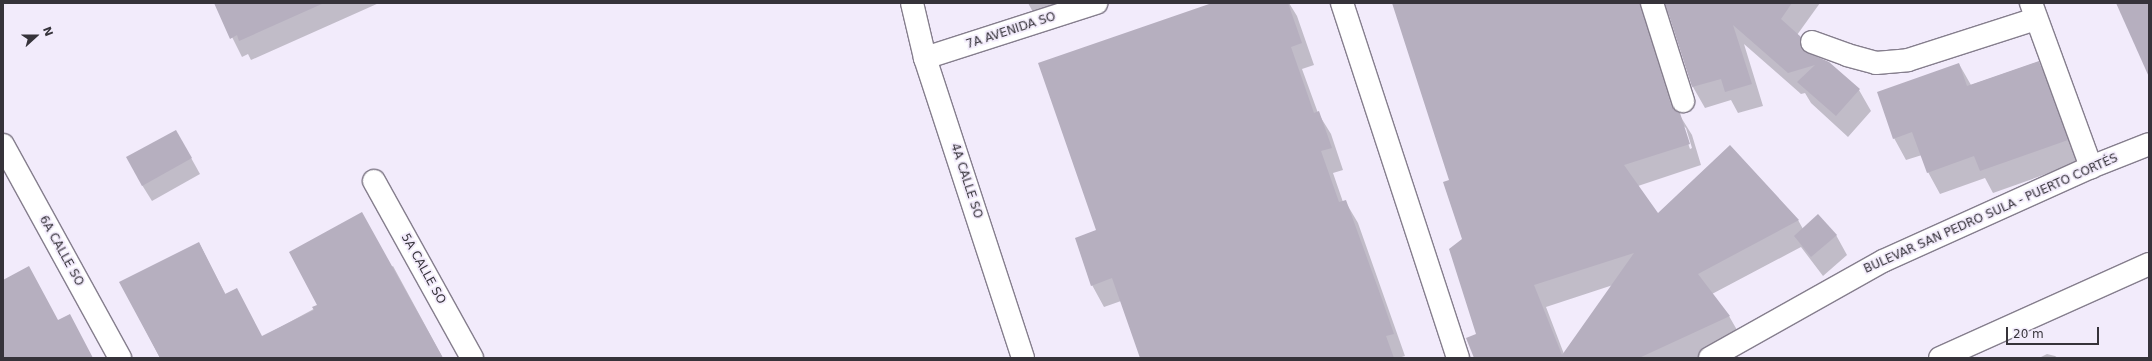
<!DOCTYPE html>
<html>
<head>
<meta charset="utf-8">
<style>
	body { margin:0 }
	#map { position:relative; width:2152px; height:361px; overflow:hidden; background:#f2ebfb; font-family:"DejaVu Sans",sans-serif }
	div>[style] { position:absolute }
	.shadow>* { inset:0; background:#0003 }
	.building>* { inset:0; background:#b6afbf }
	.roads { filter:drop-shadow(1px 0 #857e8d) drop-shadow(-1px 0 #857e8d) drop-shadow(0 1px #857e8d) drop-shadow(0 -1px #857e8d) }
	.minor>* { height:22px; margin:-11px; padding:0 11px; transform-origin:11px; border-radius:11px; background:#fff }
	.highway>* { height:22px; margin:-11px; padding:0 11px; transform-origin:11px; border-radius:11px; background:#fff }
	span { translate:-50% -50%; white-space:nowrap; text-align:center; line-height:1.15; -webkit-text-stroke:3.5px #f2ebfb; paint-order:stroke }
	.street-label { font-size:12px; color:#36333a }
	.frame { position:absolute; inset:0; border:4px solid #36333a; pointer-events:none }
	.north { position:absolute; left:16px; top:16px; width:40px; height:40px; -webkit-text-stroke:3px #f2ebfb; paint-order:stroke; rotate:69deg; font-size:11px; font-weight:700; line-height:16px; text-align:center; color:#36333a }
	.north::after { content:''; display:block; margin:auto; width:14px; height:18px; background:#36333a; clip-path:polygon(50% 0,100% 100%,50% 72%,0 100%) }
	.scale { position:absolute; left:2006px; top:327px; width:93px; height:18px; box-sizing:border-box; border:2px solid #36333a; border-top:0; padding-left:5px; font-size:12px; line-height:14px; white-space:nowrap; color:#36333a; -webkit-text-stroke:3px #f2ebfb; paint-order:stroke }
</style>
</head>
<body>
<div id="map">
	<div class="shadow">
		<i style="clip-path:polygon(215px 3px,379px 3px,251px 60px,248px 54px,242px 57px)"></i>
		<i style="clip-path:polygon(1028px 3px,1068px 3px,1034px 14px)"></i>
		<i style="clip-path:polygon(1215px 3px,1289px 3px,1297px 16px,1314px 65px,1302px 69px,1318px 113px,1331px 134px,1343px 170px,1333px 173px,1343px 202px,1345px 201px,1358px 223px,1405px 356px,1398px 358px,1141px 358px,1121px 301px,1104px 307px,1092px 285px,1098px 231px)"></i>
		<i style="clip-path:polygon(evenodd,1393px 3px,1820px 3px,1797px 35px,1810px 54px,1859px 90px,1871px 111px,1848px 137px,1811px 103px,1805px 93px,1801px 94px,1744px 44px,1763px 106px,1738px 113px,1731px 100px,1705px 108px,1693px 87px,1670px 14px,1661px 12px,1651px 23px,1679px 114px,1692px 135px,1701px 165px,1638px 186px,1657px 215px,1730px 147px,1798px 220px,1803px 229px,1836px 235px,1847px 255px,1823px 276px,1801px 247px,1712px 294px,1729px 316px,1741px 337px,1697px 358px,1475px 358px,1478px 334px,1463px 239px,1451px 181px,1393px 3px,1682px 125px,1686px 128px,1692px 148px,1690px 149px,1682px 125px,1393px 3px,1613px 285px,1564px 354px,1546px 307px,1613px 285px)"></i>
		<i style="clip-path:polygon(2038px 62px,2051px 84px,2080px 162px,1993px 193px,1985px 178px,1940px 194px,1928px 172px,1922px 155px,1906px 160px,1894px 138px,1959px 64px,1971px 85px)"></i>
		<i style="clip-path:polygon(185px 147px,200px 174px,152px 201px,142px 185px)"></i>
		<i style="clip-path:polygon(199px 243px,226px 295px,262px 337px,393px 266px,443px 358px,160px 358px,121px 283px)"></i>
		<i style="clip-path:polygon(2047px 354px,2055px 356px,2058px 358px,2039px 358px)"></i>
	</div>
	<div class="building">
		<i style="clip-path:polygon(214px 3px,324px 3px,239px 41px,237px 35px,230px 39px)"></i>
		<i style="clip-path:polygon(1212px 3px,1288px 3px,1302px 43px,1291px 47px,1314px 113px,1319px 111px,1332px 148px,1321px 151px,1339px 202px,1346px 200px,1383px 302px,1394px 334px,1386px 336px,1394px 358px,1140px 358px,1112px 278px,1091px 286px,1075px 238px,1096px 230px,1038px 63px)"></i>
		<i style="clip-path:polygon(evenodd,1392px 3px,1640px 3px,1671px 105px,1674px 110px,1680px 113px,1690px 144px,1624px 165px,1658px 213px,1730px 145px,1799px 220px,1698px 274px,1730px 316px,1639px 358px,1474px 358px,1466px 338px,1476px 334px,1449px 249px,1462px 239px,1443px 182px,1449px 180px,1392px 3px,1634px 253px,1562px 355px,1534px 285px,1634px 253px)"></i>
		<i style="clip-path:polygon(1665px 3px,1792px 3px,1781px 19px,1801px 37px,1800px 44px,1802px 50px,1829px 62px,1860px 89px,1836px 116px,1797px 82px,1815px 65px,1788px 73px,1733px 25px,1752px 84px,1725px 92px,1721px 79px,1692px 87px)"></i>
		<i style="clip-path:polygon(2116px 3px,2149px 3px,2149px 77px)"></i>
		<i style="clip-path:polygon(2039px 61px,2068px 140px,1980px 171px,1974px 156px,1927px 173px,1912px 132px,1893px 139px,1877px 92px,1959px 63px,1967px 86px)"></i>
		<i style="clip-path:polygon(176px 130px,192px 158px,142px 186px,126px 157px)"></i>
		<i style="clip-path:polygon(362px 212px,443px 358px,160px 358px,119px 282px,199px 242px,225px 294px,237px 288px,262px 336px,314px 310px,312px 307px,317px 305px,289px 252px)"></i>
		<i style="clip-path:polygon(1818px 214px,1837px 235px,1811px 257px,1794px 236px)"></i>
		<i style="clip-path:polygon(29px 266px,58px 320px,70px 314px,93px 358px,3px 358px,3px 280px)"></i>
	</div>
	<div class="roads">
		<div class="minor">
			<i style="left:912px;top:3px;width:57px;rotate:76.7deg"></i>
			<i style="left:925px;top:58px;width:316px;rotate:71.9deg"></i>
			<i style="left:1342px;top:3px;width:373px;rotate:71.9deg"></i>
			<i style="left:1652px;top:3px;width:103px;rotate:72.4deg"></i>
			<i style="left:2031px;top:3px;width:175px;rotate:69.9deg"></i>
			<i style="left:1812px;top:42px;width:37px;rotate:20deg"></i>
			<i style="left:1847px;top:55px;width:30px;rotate:15deg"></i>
			<i style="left:1876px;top:63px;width:32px;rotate:-5deg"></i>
			<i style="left:1908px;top:60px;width:134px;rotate:-17.8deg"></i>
			<i style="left:925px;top:58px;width:180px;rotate:-17.8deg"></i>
			<i style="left:3px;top:145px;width:243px;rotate:61.2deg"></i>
			<i style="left:374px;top:181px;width:202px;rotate:61deg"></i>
		</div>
		<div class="highway">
			<i style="left:1710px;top:358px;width:198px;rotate:-29.3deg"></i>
			<i style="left:1883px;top:261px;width:228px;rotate:-24.3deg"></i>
			<i style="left:2091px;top:167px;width:62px;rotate:-21.6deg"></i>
			<i style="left:1940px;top:358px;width:229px;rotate:-24.2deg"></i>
		</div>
	</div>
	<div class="street-label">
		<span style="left:1011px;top:31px;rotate:-18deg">7A AVENIDA SO</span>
		<span style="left:966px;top:181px;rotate:72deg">4A CALLE SO</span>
		<span style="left:1991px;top:214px;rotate:-24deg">BULEVAR SAN PEDRO SULA - PUERTO CORTÉS</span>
		<span style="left:61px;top:251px;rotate:61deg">6A CALLE SO</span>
		<span style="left:423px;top:269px;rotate:61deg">5A CALLE SO</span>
	</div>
	<div class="frame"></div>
	<div class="north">N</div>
	<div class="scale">20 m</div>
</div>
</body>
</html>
